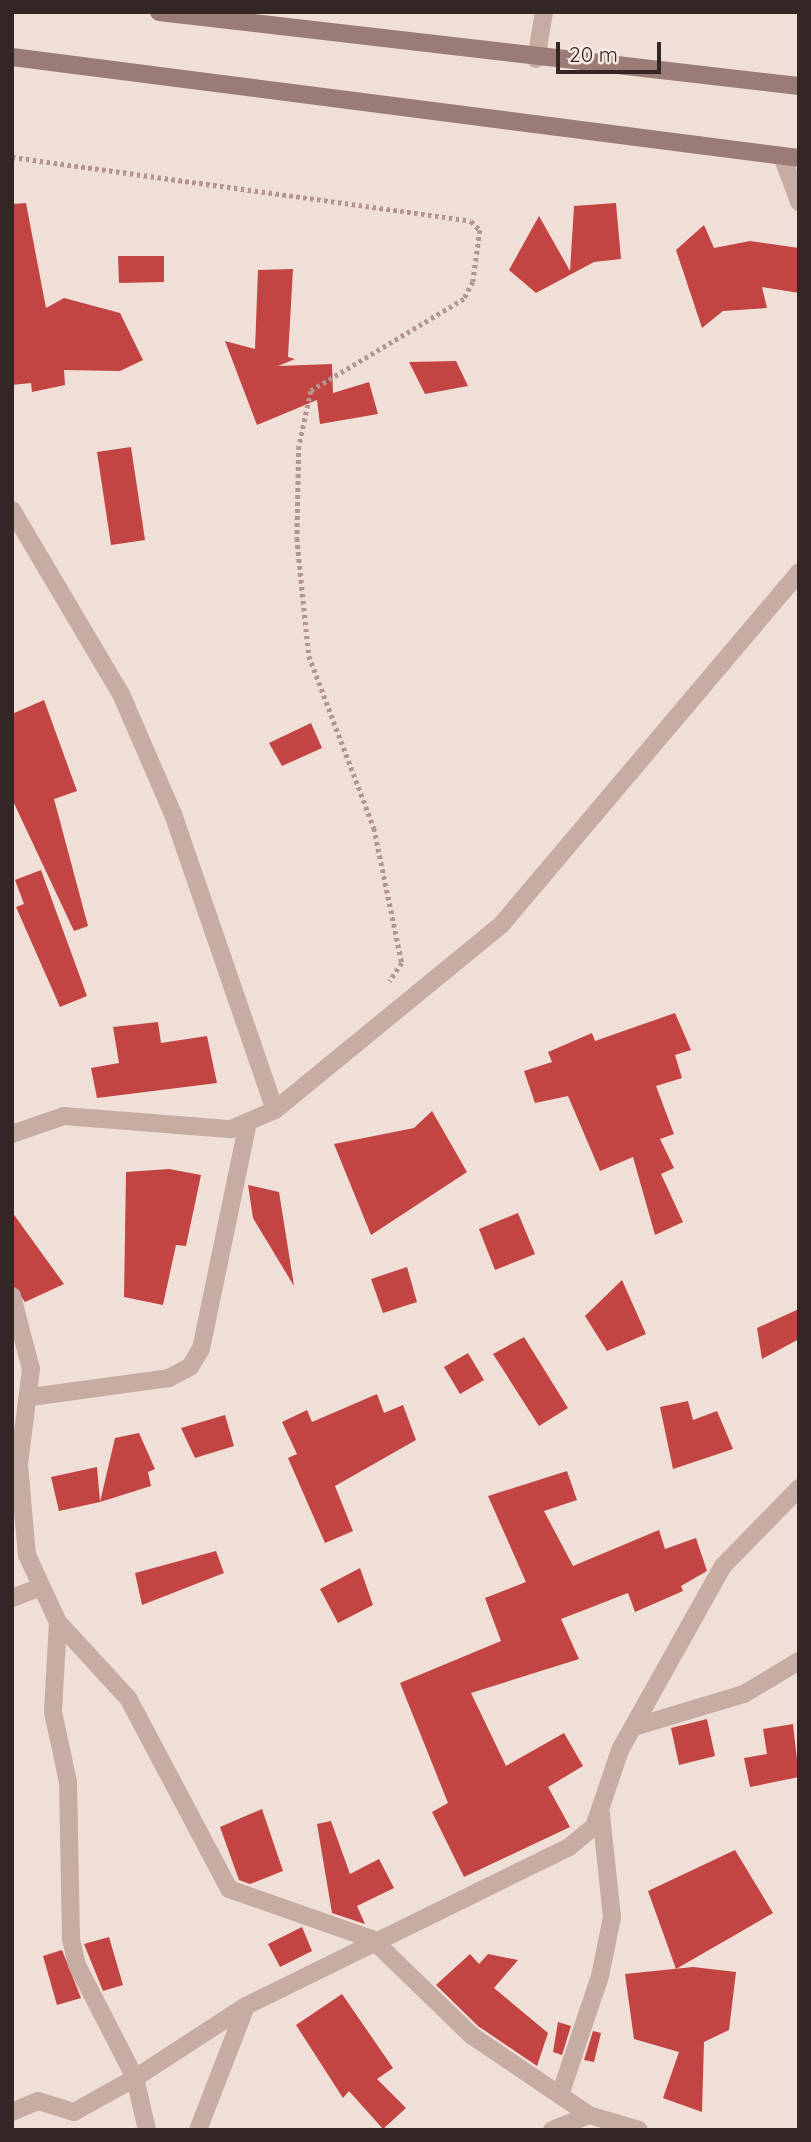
<!DOCTYPE html>
<html>
<head>
<meta charset="utf-8">
<style>
	body { margin:0 }
	#map { position:relative; width:811px; height:2142px; overflow:hidden; background:#f0dfd7; font-family:Quicksand,sans-serif }
	div>[style] { position:absolute }
	.building>* { inset:0; background:#c24543 }
	.path>* { height:4.5px; margin-top:-2.25px; transform-origin:0; background:repeating-linear-gradient(90deg,#b3968e 0 3.5px,transparent 0 7px) }
	.service>* { height:18px; margin:-9px; padding:0 9px; transform-origin:9px; border-radius:9px; background:#c7aca4 }
	.minor>* { height:18px; margin:-9px; padding:0 9px; transform-origin:9px; border-radius:9px; background:#c7aca4 }
	.secondary>* { height:18px; margin:-9px; padding:0 9px; transform-origin:9px; border-radius:9px; background:#9a7b76 }
	span { translate:-50% -50%; white-space:nowrap; text-align:center; line-height:1.15; -webkit-text-stroke:7px #f8eae3; paint-order:stroke }
	.frame { position:absolute; inset:0; border:14px solid #332625; pointer-events:none }
	.scale { position:absolute; left:556px; top:42px; width:105px; height:32px; box-sizing:border-box; border:4px solid #332625; border-top:0; padding-left:9px; font-size:21px; line-height:24px; white-space:nowrap; color:#332625; -webkit-text-stroke:5px #f8eae3; paint-order:stroke }
</style>
</head>
<body>
<div id="map">
	<div class="building">
		<i style="clip-path:polygon(26px 203px,46px 308px,64px 298px,120px 313px,143px 360px,120px 371px,64px 370px,65px 385px,32px 392px,31px 383px,12px 385px,12px 204px)"></i>
		<i style="clip-path:polygon(616px 203px,621px 259px,594px 262px,536px 293px,509px 270px,539px 216px,570px 271px,574px 206px)"></i>
		<i style="clip-path:polygon(704px 225px,714px 248px,750px 241px,799px 248px,799px 293px,762px 287px,767px 308px,723px 311px,702px 328px,676px 250px)"></i>
		<i style="clip-path:polygon(118px 256px,164px 256px,164px 282px,119px 283px)"></i>
		<i style="clip-path:polygon(293px 269px,288px 357px,295px 359px,278px 366px,332px 364px,333px 393px,369px 382px,378px 414px,320px 424px,317px 400px,257px 425px,225px 341px,255px 349px,258px 270px)"></i>
		<i style="clip-path:polygon(456px 361px,468px 386px,425px 394px,409px 362px)"></i>
		<i style="clip-path:polygon(131px 447px,145px 540px,111px 545px,97px 452px)"></i>
		<i style="clip-path:polygon(44px 700px,77px 791px,54px 799px,88px 926px,74px 931px,12px 799px,12px 714px)"></i>
		<i style="clip-path:polygon(311px 723px,322px 748px,282px 766px,269px 743px)"></i>
		<i style="clip-path:polygon(41px 870px,87px 996px,60px 1007px,16px 907px,24px 904px,15px 880px)"></i>
		<i style="clip-path:polygon(675px 1013px,691px 1050px,675px 1055px,682px 1078px,656px 1086px,674px 1134px,660px 1139px,674px 1168px,661px 1174px,683px 1222px,655px 1235px,633px 1157px,600px 1171px,568px 1096px,535px 1103px,524px 1071px,552px 1062px,548px 1052px,592px 1033px,595px 1041px)"></i>
		<i style="clip-path:polygon(158px 1022px,161px 1043px,207px 1036px,217px 1083px,97px 1098px,91px 1068px,119px 1063px,113px 1027px)"></i>
		<i style="clip-path:polygon(432px 1111px,467px 1172px,371px 1235px,334px 1144px,414px 1128px)"></i>
		<i style="clip-path:polygon(169px 1169px,201px 1175px,186px 1246px,176px 1245px,163px 1305px,124px 1297px,126px 1172px)"></i>
		<i style="clip-path:polygon(248px 1185px,279px 1192px,294px 1286px,253px 1218px)"></i>
		<i style="clip-path:polygon(12px 1212px,64px 1284px,25px 1302px,12px 1285px)"></i>
		<i style="clip-path:polygon(518px 1213px,535px 1254px,495px 1270px,479px 1229px)"></i>
		<i style="clip-path:polygon(407px 1267px,417px 1302px,383px 1313px,371px 1279px)"></i>
		<i style="clip-path:polygon(622px 1280px,646px 1334px,607px 1351px,585px 1316px)"></i>
		<i style="clip-path:polygon(799px 1309px,799px 1339px,762px 1359px,757px 1328px)"></i>
		<i style="clip-path:polygon(524px 1337px,568px 1408px,539px 1426px,493px 1354px)"></i>
		<i style="clip-path:polygon(468px 1353px,484px 1380px,460px 1394px,444px 1367px)"></i>
		<i style="clip-path:polygon(377px 1394px,384px 1413px,403px 1405px,416px 1440px,335px 1486px,353px 1531px,325px 1543px,288px 1458px,297px 1454px,282px 1422px,307px 1410px,312px 1422px)"></i>
		<i style="clip-path:polygon(688px 1401px,693px 1420px,717px 1411px,733px 1449px,673px 1469px,660px 1407px)"></i>
		<i style="clip-path:polygon(225px 1415px,234px 1446px,195px 1458px,181px 1428px)"></i>
		<i style="clip-path:polygon(139px 1433px,155px 1469px,148px 1472px,151px 1486px,100px 1502px,115px 1438px)"></i>
		<i style="clip-path:polygon(97px 1467px,100px 1502px,59px 1511px,51px 1477px)"></i>
		<i style="clip-path:polygon(567px 1471px,577px 1500px,544px 1511px,573px 1566px,659px 1530px,665px 1549px,696px 1538px,707px 1571px,681px 1586px,683px 1591px,635px 1612px,628px 1593px,561px 1619px,579px 1659px,471px 1693px,506px 1766px,564px 1733px,583px 1766px,548px 1787px,570px 1827px,464px 1877px,432px 1812px,448px 1803px,400px 1683px,501px 1641px,485px 1598px,526px 1582px,488px 1496px)"></i>
		<i style="clip-path:polygon(216px 1551px,224px 1573px,142px 1605px,135px 1573px)"></i>
		<i style="clip-path:polygon(360px 1568px,373px 1605px,338px 1623px,320px 1589px)"></i>
		<i style="clip-path:polygon(707px 1719px,715px 1756px,679px 1765px,671px 1728px)"></i>
		<i style="clip-path:polygon(793px 1724px,799px 1777px,750px 1787px,744px 1758px,767px 1754px,763px 1729px)"></i>
		<i style="clip-path:polygon(262px 1809px,283px 1871px,250px 1884px,239px 1880px,220px 1827px)"></i>
		<i style="clip-path:polygon(331px 1821px,350px 1874px,379px 1859px,394px 1888px,357px 1906px,365px 1924px,332px 1913px,317px 1824px)"></i>
		<i style="clip-path:polygon(735px 1850px,773px 1913px,676px 1969px,648px 1891px)"></i>
		<i style="clip-path:polygon(302px 1927px,312px 1951px,280px 1967px,268px 1944px)"></i>
		<i style="clip-path:polygon(109px 1937px,123px 1985px,103px 1991px,84px 1944px)"></i>
		<i style="clip-path:polygon(62px 1950px,81px 1998px,57px 2005px,43px 1956px)"></i>
		<i style="clip-path:polygon(470px 1954px,479px 1964px,488px 1954px,518px 1960px,494px 1988px,548px 2033px,537px 2066px,478px 2026px,436px 1985px)"></i>
		<i style="clip-path:polygon(693px 1967px,736px 1972px,729px 2030px,704px 2042px,702px 2112px,663px 2098px,679px 2052px,634px 2039px,625px 1974px)"></i>
		<i style="clip-path:polygon(342px 1994px,393px 2068px,377px 2079px,406px 2108px,383px 2129px,349px 2091px,343px 2098px,296px 2025px)"></i>
		<i style="clip-path:polygon(558px 2022px,571px 2026px,562px 2055px,553px 2052px)"></i>
		<i style="clip-path:polygon(593px 2031px,601px 2033px,594px 2062px,584px 2060px)"></i>
	</div>
	<div class="path">
		<i style="left:12px;top:157px;width:463px;rotate:7.9deg"></i>
		<i style="left:471px;top:221px;width:13px;rotate:45deg"></i>
		<i style="left:480px;top:230px;width:52px;rotate:97.7deg"></i>
		<i style="left:473px;top:282px;width:19px;rotate:118deg"></i>
		<i style="left:464px;top:299px;width:179px;rotate:149deg"></i>
		<i style="left:311px;top:391px;width:56px;rotate:102.3deg"></i>
		<i style="left:299px;top:446px;width:92px;rotate:91.2deg"></i>
		<i style="left:297px;top:538px;width:119px;rotate:84.2deg"></i>
		<i style="left:309px;top:656px;width:184px;rotate:69.3deg"></i>
		<i style="left:374px;top:828px;width:138px;rotate:78.3deg"></i>
		<i style="left:402px;top:963px;width:22px;rotate:124deg"></i>
	</div>
	<div class="service">
		<i style="left:12px;top:2112px;width:28px;rotate:-23deg"></i>
		<i style="left:38px;top:2101px;width:38px;rotate:17deg"></i>
		<i style="left:74px;top:2112px;width:70px;rotate:-29.1deg"></i>
	</div>
	<div class="minor">
		<i style="left:536px;top:59px;width:48px;rotate:-80.3deg"></i>
		<i style="left:782px;top:156px;width:49px;rotate:69.7deg"></i>
		<i style="left:12px;top:510px;width:214px;rotate:59.4deg"></i>
		<i style="left:121px;top:694px;width:131px;rotate:66.6deg"></i>
		<i style="left:173px;top:814px;width:313px;rotate:71deg"></i>
		<i style="left:12px;top:1134px;width:55px;rotate:-19.1deg"></i>
		<i style="left:64px;top:1116px;width:168px;rotate:4.5deg"></i>
		<i style="left:231px;top:1129px;width:48px;rotate:-23.4deg"></i>
		<i style="left:275px;top:1110px;width:292px;rotate:-39.3deg"></i>
		<i style="left:501px;top:925px;width:462px;rotate:-49.8deg"></i>
		<i style="left:12px;top:1296px;width:75px;rotate:75.4deg"></i>
		<i style="left:31px;top:1369px;width:96px;rotate:97.2deg"></i>
		<i style="left:19px;top:1464px;width:91px;rotate:85deg"></i>
		<i style="left:27px;top:1555px;width:74px;rotate:65.2deg"></i>
		<i style="left:58px;top:1622px;width:103px;rotate:47.4deg"></i>
		<i style="left:128px;top:1698px;width:216px;rotate:62.1deg"></i>
		<i style="left:229px;top:1889px;width:151px;rotate:19.3deg"></i>
		<i style="left:372px;top:1939px;width:138px;rotate:44.1deg"></i>
		<i style="left:471px;top:2035px;width:143px;rotate:34.1deg"></i>
		<i style="left:589px;top:2115px;width:52px;rotate:16.7deg"></i>
		<i style="left:31px;top:1397px;width:139px;rotate:-7.8deg"></i>
		<i style="left:169px;top:1378px;width:24px;rotate:-28deg"></i>
		<i style="left:190px;top:1367px;width:21px;rotate:-59deg"></i>
		<i style="left:201px;top:1349px;width:228px;rotate:-78.3deg"></i>
		<i style="left:12px;top:1598px;width:30px;rotate:-21deg"></i>
		<i style="left:58px;top:1622px;width:90px;rotate:93.2deg"></i>
		<i style="left:53px;top:1712px;width:72px;rotate:77.9deg"></i>
		<i style="left:68px;top:1782px;width:157px;rotate:88.9deg"></i>
		<i style="left:71px;top:1939px;width:27px;rotate:77deg"></i>
		<i style="left:77px;top:1965px;width:127px;rotate:62.8deg"></i>
		<i style="left:135px;top:2078px;width:53px;rotate:77deg"></i>
		<i style="left:634px;top:1727px;width:115px;rotate:-16.7deg"></i>
		<i style="left:744px;top:1694px;width:64px;rotate:-31deg"></i>
		<i style="left:135px;top:2078px;width:132px;rotate:-33deg"></i>
		<i style="left:560px;top:2095px;width:126px;rotate:-71.4deg"></i>
		<i style="left:600px;top:1976px;width:60px;rotate:-78.5deg"></i>
		<i style="left:612px;top:1917px;width:104px;rotate:-96.1deg"></i>
		<i style="left:198px;top:2130px;width:133px;rotate:-68.8deg"></i>
		<i style="left:246px;top:2006px;width:360px;rotate:-26.2deg"></i>
		<i style="left:569px;top:1847px;width:32px;rotate:-39deg"></i>
		<i style="left:594px;top:1827px;width:81px;rotate:-71.3deg"></i>
		<i style="left:620px;top:1750px;width:211px;rotate:-60.8deg"></i>
		<i style="left:723px;top:1566px;width:109px;rotate:-45.7deg"></i>
		<i style="left:552px;top:2130px;width:40px;rotate:-22deg"></i>
	</div>
	<div class="secondary">
		<i style="left:159px;top:12px;width:644px;rotate:6.6deg"></i>
		<i style="left:12px;top:57px;width:793px;rotate:7.31deg"></i>
	</div>
	<div class="frame"></div>
	<div class="scale">20 m</div>
</div>
</body>
</html>
